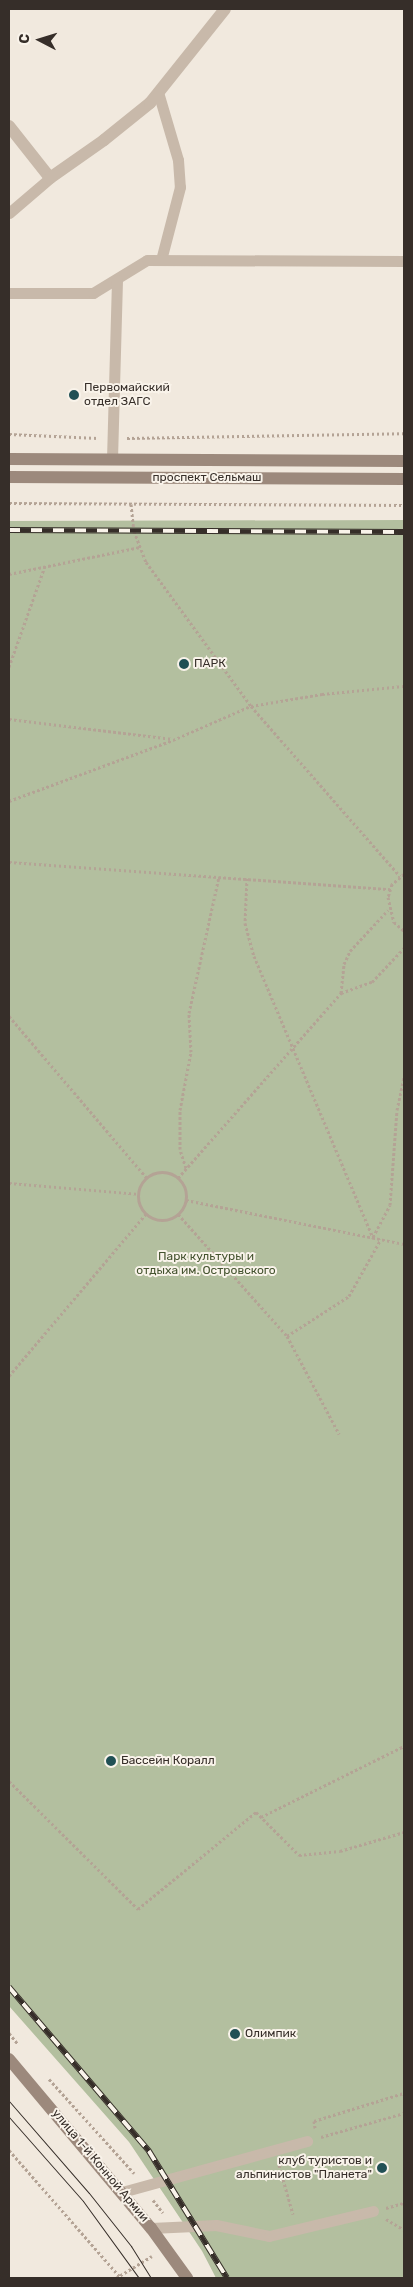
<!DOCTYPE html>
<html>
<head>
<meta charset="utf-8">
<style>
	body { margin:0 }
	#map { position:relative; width:413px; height:2287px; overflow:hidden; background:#f1e9de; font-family:Rubik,sans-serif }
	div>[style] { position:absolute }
	.green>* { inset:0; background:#b3bf9f }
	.path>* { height:3px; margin-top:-1.5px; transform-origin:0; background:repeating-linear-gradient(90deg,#b4a395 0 2.5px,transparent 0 5px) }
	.path>.ring { margin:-1.5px; padding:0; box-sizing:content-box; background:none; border:3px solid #b4a395; border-radius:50% }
	.service>* { height:11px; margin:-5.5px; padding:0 5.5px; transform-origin:5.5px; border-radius:5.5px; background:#c8b9aa }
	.minor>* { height:12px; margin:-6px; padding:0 6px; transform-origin:6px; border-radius:6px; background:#c8b9aa }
	.secondary>* { height:12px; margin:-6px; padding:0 6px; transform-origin:6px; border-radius:6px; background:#9c897c }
	.tram>* { height:1px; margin:-0.5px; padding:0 0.5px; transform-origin:0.5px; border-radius:0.5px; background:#362e29 }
	.rail>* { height:5.5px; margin-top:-2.75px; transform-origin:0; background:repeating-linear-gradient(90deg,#f9f3ea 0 11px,#362e29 0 22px); box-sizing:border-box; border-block:1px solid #362e29 }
	.dots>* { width:14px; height:14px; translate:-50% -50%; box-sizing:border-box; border:2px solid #f9f3ea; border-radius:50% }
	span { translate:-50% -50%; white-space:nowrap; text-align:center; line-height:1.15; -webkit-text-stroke:4px #f9f3ea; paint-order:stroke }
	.poi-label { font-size:12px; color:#362e29 }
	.left { translate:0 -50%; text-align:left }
	.right { translate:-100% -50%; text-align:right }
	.street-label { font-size:12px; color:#362e29 }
	.park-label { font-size:12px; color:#44532f }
	.frame { position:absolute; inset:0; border:10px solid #362e29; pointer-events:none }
	.north { position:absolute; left:15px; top:15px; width:50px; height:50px; -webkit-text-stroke:4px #f9f3ea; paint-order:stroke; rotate:275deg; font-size:14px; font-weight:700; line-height:20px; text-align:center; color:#362e29 }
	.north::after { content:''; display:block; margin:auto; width:18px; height:22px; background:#362e29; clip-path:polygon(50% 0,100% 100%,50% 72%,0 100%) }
</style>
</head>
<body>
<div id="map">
	<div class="green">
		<i style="clip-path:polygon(404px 520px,404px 2278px,216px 2278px,202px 2251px,129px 2142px,9px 2006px,9px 521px)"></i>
	</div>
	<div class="path">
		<i style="left:9px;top:434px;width:89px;rotate:2.6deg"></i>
		<i style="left:127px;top:438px;width:277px;rotate:-1deg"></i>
		<i style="left:9px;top:503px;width:395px;rotate:0.3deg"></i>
		<i style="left:131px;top:504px;width:27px;rotate:84deg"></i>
		<i style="left:134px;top:531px;width:33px;rotate:69deg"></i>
		<i style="left:146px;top:562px;width:178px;rotate:53.9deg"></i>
		<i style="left:251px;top:706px;width:226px;rotate:48.8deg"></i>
		<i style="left:9px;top:574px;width:134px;rotate:-11.6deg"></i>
		<i style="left:9px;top:667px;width:107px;rotate:-70.4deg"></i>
		<i style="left:9px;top:719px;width:165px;rotate:7deg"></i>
		<i style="left:9px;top:801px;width:175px;rotate:-20.4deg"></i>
		<i style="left:173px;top:740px;width:85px;rotate:-23.6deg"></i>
		<i style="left:251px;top:706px;width:72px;rotate:-9.6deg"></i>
		<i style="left:322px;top:694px;width:82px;rotate:-5.6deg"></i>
		<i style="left:9px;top:862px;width:382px;rotate:4.1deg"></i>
		<i style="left:404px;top:874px;width:16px;rotate:140deg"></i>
		<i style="left:392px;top:884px;width:14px;rotate:107deg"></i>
		<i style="left:388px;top:897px;width:26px;rotate:77deg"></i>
		<i style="left:394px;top:922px;width:13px;rotate:42deg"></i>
		<i style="left:247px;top:878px;width:45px;rotate:92.5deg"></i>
		<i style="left:245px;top:923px;width:34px;rotate:75deg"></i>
		<i style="left:254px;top:956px;width:306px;rotate:67.1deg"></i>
		<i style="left:341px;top:993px;width:29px;rotate:-84deg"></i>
		<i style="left:344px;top:964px;width:14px;rotate:-65deg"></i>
		<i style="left:350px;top:951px;width:56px;rotate:-47.2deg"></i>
		<i style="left:9px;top:1016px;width:213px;rotate:49.6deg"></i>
		<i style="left:186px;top:1168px;width:20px;rotate:-108deg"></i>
		<i style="left:180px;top:1149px;width:39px;rotate:-90deg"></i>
		<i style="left:180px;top:1110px;width:59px;rotate:-79.3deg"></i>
		<i style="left:191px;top:1052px;width:39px;rotate:-93deg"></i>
		<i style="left:189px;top:1013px;width:140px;rotate:-77.6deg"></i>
		<i class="ring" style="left:138px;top:1172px;width:45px;height:45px"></i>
		<i style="left:178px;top:1178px;width:247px;rotate:-48.6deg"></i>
		<i style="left:341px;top:993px;width:33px;rotate:-20deg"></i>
		<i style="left:372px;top:982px;width:47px;rotate:-46.7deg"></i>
		<i style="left:9px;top:1183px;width:130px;rotate:4.8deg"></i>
		<i style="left:186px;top:1200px;width:222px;rotate:11.4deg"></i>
		<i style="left:178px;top:1214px;width:164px;rotate:48.2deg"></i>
		<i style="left:287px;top:1336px;width:111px;rotate:62deg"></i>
		<i style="left:373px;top:1237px;width:36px;rotate:-62deg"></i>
		<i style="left:390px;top:1205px;width:95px;rotate:-85.8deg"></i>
		<i style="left:397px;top:1110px;width:35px;rotate:-78deg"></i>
		<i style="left:287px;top:1336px;width:74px;rotate:-32.8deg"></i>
		<i style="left:349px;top:1296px;width:65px;rotate:-60.7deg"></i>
		<i style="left:9px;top:1376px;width:212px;rotate:-49.8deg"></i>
		<i style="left:9px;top:1781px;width:182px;rotate:44.8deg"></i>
		<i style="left:138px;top:1909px;width:153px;rotate:-39.4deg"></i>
		<i style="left:256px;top:1812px;width:61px;rotate:45deg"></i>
		<i style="left:299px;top:1855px;width:41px;rotate:-5.6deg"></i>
		<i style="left:340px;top:1851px;width:67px;rotate:-16.5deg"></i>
		<i style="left:261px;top:1817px;width:160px;rotate:-26.4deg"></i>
		<i style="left:9px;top:2033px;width:14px;rotate:51deg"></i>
		<i style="left:49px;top:2079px;width:127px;rotate:47.9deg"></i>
		<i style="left:315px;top:2128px;width:7px;rotate:-98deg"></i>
		<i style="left:314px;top:2121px;width:94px;rotate:-17.3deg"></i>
		<i style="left:321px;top:2137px;width:86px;rotate:-16.1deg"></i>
		<i style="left:9px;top:2150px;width:170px;rotate:48.8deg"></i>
		<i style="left:279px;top:2165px;width:51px;rotate:74.1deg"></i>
		<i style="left:153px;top:2200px;width:16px;rotate:52deg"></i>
		<i style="left:386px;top:2208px;width:19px;rotate:-16deg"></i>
		<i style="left:386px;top:2219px;width:21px;rotate:31deg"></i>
		<i style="left:116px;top:2278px;width:42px;rotate:-31.4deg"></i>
	</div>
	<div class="service">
		<i style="left:158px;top:92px;width:71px;rotate:73.6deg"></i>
		<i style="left:178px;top:160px;width:27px;rotate:86deg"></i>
		<i style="left:180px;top:187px;width:75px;rotate:104.6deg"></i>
		<i style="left:9px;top:213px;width:54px;rotate:-40.5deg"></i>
		<i style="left:9px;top:293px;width:84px"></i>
		<i style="left:93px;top:293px;width:63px;rotate:-31.4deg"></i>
		<i style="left:147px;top:260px;width:257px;rotate:0.2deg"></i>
		<i style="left:112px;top:459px;width:179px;rotate:-88.4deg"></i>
		<i style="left:122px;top:2192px;width:192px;rotate:-15.4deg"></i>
		<i style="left:151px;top:2228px;width:65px;rotate:-2.6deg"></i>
		<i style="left:216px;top:2225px;width:54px;rotate:11.7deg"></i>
		<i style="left:269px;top:2236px;width:107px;rotate:-13.5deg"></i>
	</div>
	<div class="minor">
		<i style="left:9px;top:126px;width:66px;rotate:51.7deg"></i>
		<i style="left:50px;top:178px;width:66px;rotate:-35.1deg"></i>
		<i style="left:104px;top:140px;width:59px;rotate:-38.8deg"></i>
		<i style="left:150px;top:103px;width:120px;rotate:-51.4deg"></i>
	</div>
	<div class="secondary">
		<i style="left:9px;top:459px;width:395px;rotate:0.3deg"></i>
		<i style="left:9px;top:477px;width:395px;rotate:0.3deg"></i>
		<i style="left:9px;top:2059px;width:221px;rotate:50deg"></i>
		<i style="left:151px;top:2228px;width:62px;rotate:54.2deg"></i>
	</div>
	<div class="tram">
		<i style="left:9px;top:2101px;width:122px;rotate:49deg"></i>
		<i style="left:89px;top:2193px;width:68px;rotate:51.6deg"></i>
		<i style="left:131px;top:2246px;width:38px;rotate:58deg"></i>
		<i style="left:9px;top:2117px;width:112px;rotate:48.6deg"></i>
		<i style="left:83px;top:2201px;width:95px;rotate:54deg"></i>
	</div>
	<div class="rail">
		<i style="left:9px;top:530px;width:395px;rotate:0.3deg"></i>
		<i style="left:9px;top:1987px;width:216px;rotate:49.5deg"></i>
		<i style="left:149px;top:2151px;width:149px;rotate:58.4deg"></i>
	</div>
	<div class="dots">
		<i style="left:74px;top:395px;background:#215055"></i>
		<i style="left:184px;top:664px;background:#215055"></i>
		<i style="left:111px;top:1761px;background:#215055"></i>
		<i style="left:235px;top:2034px;background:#215055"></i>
		<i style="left:382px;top:2168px;background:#215055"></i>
	</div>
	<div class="poi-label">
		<span class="left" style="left:84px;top:395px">Первомайский<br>отдел ЗАГС</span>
		<span class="left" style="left:194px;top:664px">ПАРК</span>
		<span class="left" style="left:121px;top:1761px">Бассейн Коралл</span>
		<span class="left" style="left:245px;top:2034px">Олимпик</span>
		<span class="right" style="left:372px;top:2168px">клуб туристов и<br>альпинистов "Планета"</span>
	</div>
	<div class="street-label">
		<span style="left:207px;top:478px">проспект Сельмаш</span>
		<span style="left:100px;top:2166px;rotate:50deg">улица 1-й Конной Армии</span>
	</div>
	<div class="park-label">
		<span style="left:206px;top:1264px">Парк культуры и<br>отдыха им. Островского</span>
	</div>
	<div class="frame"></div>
	<div class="north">С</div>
</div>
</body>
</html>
